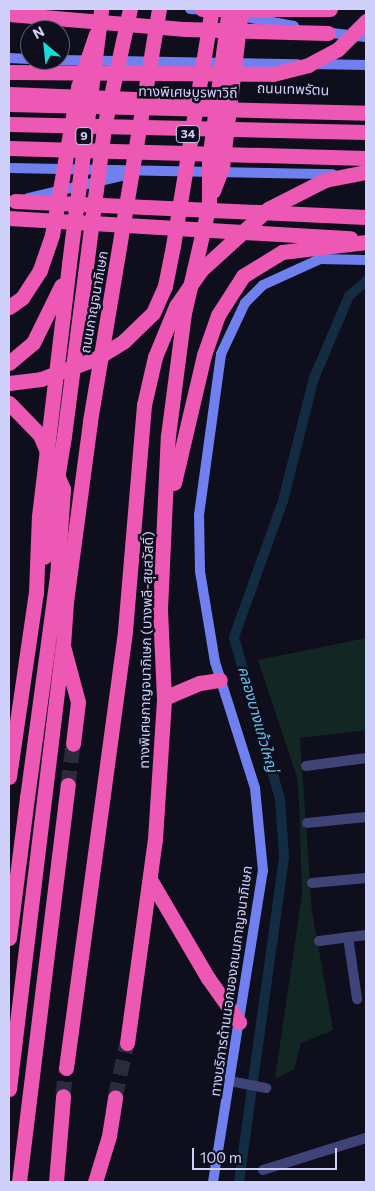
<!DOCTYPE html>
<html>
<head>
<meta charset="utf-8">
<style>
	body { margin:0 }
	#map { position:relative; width:375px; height:1191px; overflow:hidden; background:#0f0e1d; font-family:Commissioner,"Noto Sans Thai",sans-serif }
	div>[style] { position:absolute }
	.green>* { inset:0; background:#122623 }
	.canal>* { height:10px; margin:-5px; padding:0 5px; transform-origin:5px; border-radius:5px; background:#132c41 }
	.highway-tunnel>* { height:15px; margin-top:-7.5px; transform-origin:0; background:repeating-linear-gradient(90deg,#2c2b3e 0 15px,transparent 0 23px) }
	.street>* { height:10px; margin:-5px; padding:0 5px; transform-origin:5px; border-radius:5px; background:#3e4477 }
	.secondary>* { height:10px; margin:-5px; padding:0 5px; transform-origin:5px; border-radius:5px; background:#7180ef }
	.highway>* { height:15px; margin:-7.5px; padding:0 7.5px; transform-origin:7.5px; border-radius:7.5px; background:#ec58b4 }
	.highway-bridge>* { height:15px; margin:-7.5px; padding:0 7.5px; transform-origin:7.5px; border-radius:7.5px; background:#ec58b4 }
	span { translate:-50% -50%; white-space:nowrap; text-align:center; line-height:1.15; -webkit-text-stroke:5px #0f0e1d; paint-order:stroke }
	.shield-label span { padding:1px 4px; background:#0f0e1d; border:1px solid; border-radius:4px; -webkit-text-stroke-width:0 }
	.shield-label { font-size:12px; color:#d0d1fa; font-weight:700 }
	.street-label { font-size:14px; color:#d0d1fa }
	.water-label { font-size:15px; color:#69c3ee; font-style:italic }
	.frame { position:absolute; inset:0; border:10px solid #d0d1fa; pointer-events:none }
	.north { position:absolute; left:20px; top:20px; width:50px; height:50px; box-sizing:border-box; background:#0f0e1d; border:1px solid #5c5c75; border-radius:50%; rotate:332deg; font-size:14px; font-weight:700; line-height:20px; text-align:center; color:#d0d1fa }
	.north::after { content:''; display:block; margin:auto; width:18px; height:22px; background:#19dcd5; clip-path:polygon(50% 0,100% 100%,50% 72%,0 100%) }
	.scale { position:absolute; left:192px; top:1148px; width:145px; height:22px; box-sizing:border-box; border:2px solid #d0d1fa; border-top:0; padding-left:6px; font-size:15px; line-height:18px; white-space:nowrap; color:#d0d1fa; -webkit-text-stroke:4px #0f0e1d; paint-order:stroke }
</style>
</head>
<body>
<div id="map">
	<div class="green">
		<i style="clip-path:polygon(366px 638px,366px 730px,300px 738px,312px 911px,333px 1030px,301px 1043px,294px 1069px,275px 1079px,302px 894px,299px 800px,297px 777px,258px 660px)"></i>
	</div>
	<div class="canal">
		<i style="left:239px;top:1182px;width:328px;rotate:-82.1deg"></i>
		<i style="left:284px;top:857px;width:58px;rotate:-93.9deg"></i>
		<i style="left:280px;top:799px;width:168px;rotate:-105.9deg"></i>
		<i style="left:234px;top:637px;width:145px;rotate:-70.2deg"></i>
		<i style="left:283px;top:501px;width:127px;rotate:-75.9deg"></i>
		<i style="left:314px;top:378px;width:89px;rotate:-66.9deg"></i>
		<i style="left:349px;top:296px;width:23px;rotate:-41deg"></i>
	</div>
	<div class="highway-tunnel">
		<i style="left:68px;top:785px;width:41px;rotate:-83deg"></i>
		<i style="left:63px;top:1096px;width:28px;rotate:-84deg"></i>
		<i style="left:115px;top:1097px;width:55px;rotate:-77.5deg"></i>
	</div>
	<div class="street">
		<i style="left:306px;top:766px;width:61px;rotate:-7.6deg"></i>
		<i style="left:307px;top:823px;width:59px;rotate:-5.8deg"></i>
		<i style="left:312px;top:883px;width:54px;rotate:-5.3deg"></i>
		<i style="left:348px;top:937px;width:63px;rotate:81.7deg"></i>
		<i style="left:319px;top:941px;width:47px;rotate:-7.3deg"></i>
		<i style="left:230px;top:1081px;width:37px;rotate:11deg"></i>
		<i style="left:263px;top:1170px;width:108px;rotate:-17.3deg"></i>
	</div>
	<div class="secondary">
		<i style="left:190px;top:9px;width:17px;rotate:3deg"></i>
		<i style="left:234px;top:15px;width:61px;rotate:10.4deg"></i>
		<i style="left:323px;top:32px;width:43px;rotate:6.6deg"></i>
		<i style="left:9px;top:58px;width:21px;rotate:3deg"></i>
		<i style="left:60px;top:60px;width:238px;rotate:1deg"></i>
		<i style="left:312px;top:64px;width:54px;rotate:1.1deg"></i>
		<i style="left:9px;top:168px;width:324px;rotate:1.1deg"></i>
		<i style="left:28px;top:198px;width:101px;rotate:-13.2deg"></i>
		<i style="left:213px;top:1182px;width:315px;rotate:-80.9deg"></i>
		<i style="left:263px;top:871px;width:83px;rotate:-95.5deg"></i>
		<i style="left:255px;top:788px;width:132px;rotate:-107.6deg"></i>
		<i style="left:215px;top:662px;width:92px;rotate:-99.4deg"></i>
		<i style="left:200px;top:571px;width:56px;rotate:-91deg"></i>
		<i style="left:199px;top:515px;width:162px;rotate:-82.2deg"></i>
		<i style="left:221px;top:354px;width:56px;rotate:-64.8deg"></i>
		<i style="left:245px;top:303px;width:25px;rotate:-45deg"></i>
		<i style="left:263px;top:285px;width:63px;rotate:-24.5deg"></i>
		<i style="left:320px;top:259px;width:46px;rotate:1.2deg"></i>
	</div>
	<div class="highway">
		<i style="left:202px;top:9px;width:128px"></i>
		<i style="left:9px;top:14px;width:177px;rotate:4.9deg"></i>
		<i style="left:185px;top:29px;width:143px;rotate:1.6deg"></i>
		<i style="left:9px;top:94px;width:201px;rotate:2.3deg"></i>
		<i style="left:15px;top:201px;width:351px;rotate:2.6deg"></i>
		<i style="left:9px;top:218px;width:342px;rotate:3.4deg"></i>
		<i style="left:9px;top:363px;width:31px;rotate:-40deg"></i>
		<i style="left:33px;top:343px;width:64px;rotate:-63.8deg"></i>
		<i style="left:174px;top:483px;width:131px;rotate:-76.8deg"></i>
		<i style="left:204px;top:355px;width:42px;rotate:-70.7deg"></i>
		<i style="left:218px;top:315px;width:46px;rotate:-57.3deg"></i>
		<i style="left:243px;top:276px;width:46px;rotate:-31.6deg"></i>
		<i style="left:282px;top:252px;width:85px;rotate:-6.8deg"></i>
		<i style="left:44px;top:557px;width:123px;rotate:-80.6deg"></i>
		<i style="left:66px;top:602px;width:44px;rotate:93.9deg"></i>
		<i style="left:63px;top:646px;width:58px;rotate:75deg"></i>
		<i style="left:78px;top:702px;width:42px;rotate:96.8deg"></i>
		<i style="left:164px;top:698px;width:39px;rotate:-23deg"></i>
		<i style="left:200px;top:683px;width:20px;rotate:-9deg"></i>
		<i style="left:9px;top:777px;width:186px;rotate:-81.7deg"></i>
		<i style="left:36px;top:593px;width:77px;rotate:-87.8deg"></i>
		<i style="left:39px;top:516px;width:254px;rotate:-83.2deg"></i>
		<i style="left:151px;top:881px;width:113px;rotate:59.6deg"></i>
		<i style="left:208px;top:978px;width:54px;rotate:54.8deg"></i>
		<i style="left:9px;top:938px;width:142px;rotate:-82.7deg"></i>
		<i style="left:127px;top:1043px;width:206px;rotate:-82.2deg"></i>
		<i style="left:155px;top:839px;width:141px;rotate:-86.3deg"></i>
		<i style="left:164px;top:698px;width:89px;rotate:-92.6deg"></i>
		<i style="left:160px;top:609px;width:173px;rotate:-87.4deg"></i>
		<i style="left:66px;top:1068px;width:441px;rotate:-82.3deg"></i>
		<i style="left:9px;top:1089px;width:446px;rotate:-83.1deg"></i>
		<i style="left:19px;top:1182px;width:400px;rotate:-83deg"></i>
		<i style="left:56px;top:1182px;width:86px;rotate:-85.3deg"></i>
		<i style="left:95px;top:1182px;width:48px;rotate:-73.1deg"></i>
		<i style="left:109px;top:1136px;width:39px;rotate:-81deg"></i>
	</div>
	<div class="highway-bridge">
		<i style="left:9px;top:72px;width:264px;rotate:0.4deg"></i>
		<i style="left:273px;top:74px;width:36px;rotate:-14deg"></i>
		<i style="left:308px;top:65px;width:34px;rotate:-28deg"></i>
		<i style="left:338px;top:49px;width:40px;rotate:-45deg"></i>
		<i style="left:9px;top:104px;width:357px;rotate:1.4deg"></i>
		<i style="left:9px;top:124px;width:357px;rotate:1.3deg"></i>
		<i style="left:9px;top:148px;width:357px;rotate:1.6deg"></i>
		<i style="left:213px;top:191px;width:26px;rotate:-69deg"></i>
		<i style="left:222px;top:167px;width:159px;rotate:-83.1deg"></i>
		<i style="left:69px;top:264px;width:257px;rotate:-82.8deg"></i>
		<i style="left:9px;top:307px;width:16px;rotate:-35deg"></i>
		<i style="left:22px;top:298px;width:33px;rotate:-57deg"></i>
		<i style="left:40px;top:270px;width:37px;rotate:-71deg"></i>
		<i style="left:52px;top:235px;width:150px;rotate:-80deg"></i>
		<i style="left:78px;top:87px;width:56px;rotate:-71.2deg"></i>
		<i style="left:9px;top:383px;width:32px;rotate:-7deg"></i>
		<i style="left:41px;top:379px;width:60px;rotate:-20.6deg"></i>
		<i style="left:97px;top:358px;width:32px;rotate:-32deg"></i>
		<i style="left:124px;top:341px;width:40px;rotate:-44deg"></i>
		<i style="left:153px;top:313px;width:30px;rotate:-66deg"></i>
		<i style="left:165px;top:286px;width:41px;rotate:-78.7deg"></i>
		<i style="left:173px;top:246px;width:240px;rotate:-80.7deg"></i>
		<i style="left:9px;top:403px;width:45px;rotate:45.9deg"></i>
		<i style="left:40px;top:435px;width:59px;rotate:66.9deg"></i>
		<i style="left:63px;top:489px;width:87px;rotate:93.9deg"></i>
		<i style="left:57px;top:576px;width:223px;rotate:97.7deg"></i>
		<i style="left:64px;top:436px;width:312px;rotate:-82.6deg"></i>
		<i style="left:104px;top:127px;width:121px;rotate:-77.6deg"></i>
		<i style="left:168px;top:436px;width:124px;rotate:-82.6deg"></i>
		<i style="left:184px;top:313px;width:111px;rotate:-77deg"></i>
		<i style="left:209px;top:205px;width:45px;rotate:-90deg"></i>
		<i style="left:209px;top:160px;width:152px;rotate:-82.5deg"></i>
		<i style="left:66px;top:602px;width:183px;rotate:-82.4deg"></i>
		<i style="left:90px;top:421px;width:418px;rotate:-80.5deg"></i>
		<i style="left:125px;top:631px;width:227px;rotate:-85.2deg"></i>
		<i style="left:144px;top:405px;width:49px;rotate:-77.1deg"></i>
		<i style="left:155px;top:357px;width:55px;rotate:-67.6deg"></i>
		<i style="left:176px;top:306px;width:44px;rotate:-55.2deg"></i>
		<i style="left:201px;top:270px;width:91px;rotate:-42.3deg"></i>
		<i style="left:268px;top:209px;width:64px;rotate:-27deg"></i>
		<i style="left:325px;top:180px;width:42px;rotate:-11deg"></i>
	</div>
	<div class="shield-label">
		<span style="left:188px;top:134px">34</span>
		<span style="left:84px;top:136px">9</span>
	</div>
	<div class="street-label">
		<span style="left:293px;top:89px;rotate:2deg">ถนนเทพรัตน</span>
		<span style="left:188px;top:92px;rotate:1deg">ทางพิเศษบูรพาวิถี</span>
		<span style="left:94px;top:302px;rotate:-80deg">ถนนกาญจนาภิเษก</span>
		<span style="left:146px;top:650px;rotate:-89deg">ทางพิเศษกาญจนาภิเษก (บางพลี-สุขสวัสดิ์)</span>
		<span style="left:231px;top:981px;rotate:-82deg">ทางบริการด้านนอกของถนนกาญจนาภิเษก</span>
	</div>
	<div class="water-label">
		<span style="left:258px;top:719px;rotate:74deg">คลองบางแก้วใหญ่</span>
	</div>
	<div class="frame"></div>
	<div class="north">N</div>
	<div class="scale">100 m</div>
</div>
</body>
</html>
